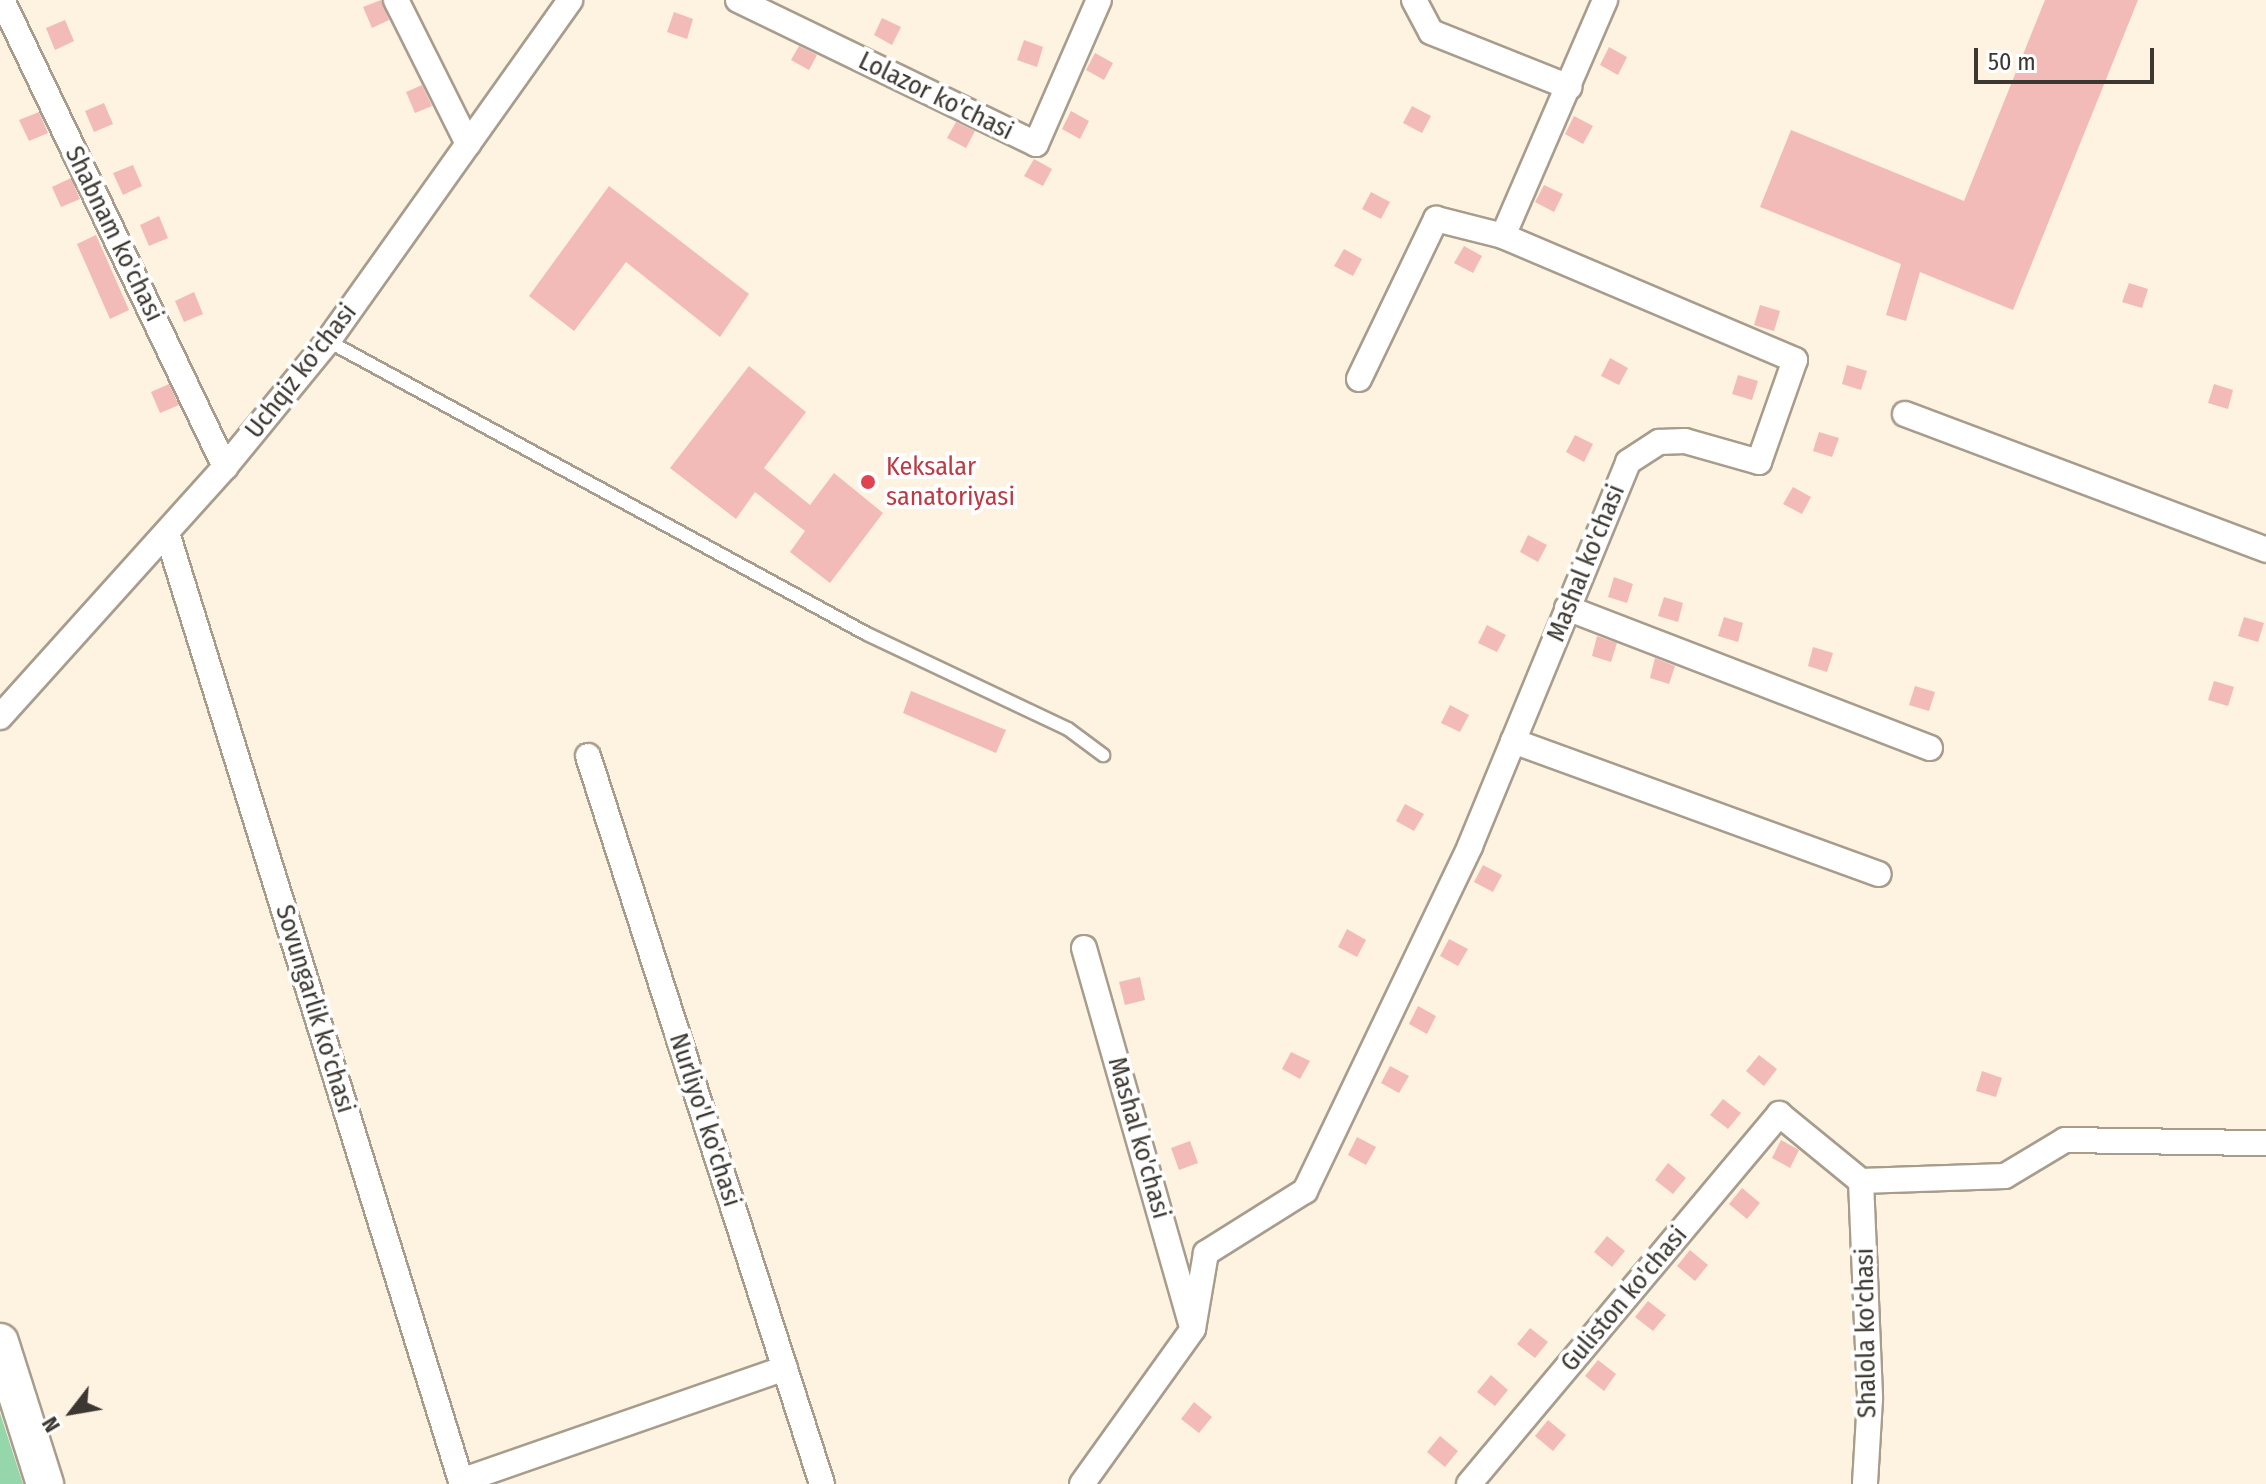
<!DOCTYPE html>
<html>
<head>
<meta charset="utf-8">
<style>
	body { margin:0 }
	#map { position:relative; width:2266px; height:1484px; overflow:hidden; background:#fef2e0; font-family:"Fira Sans Condensed",sans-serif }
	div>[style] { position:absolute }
	.green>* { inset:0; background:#96d6ab }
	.building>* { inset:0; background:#f3bbb8 }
	.roads { filter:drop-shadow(2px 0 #a89d8d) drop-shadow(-2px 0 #a89d8d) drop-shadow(0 2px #a89d8d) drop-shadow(0 -2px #a89d8d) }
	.service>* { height:12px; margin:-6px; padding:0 6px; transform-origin:6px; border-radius:6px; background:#fff }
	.minor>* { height:24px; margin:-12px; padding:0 12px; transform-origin:12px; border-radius:12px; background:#fff }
	.secondary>* { height:36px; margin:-18px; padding:0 18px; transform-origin:18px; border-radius:18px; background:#fff }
	.dots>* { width:22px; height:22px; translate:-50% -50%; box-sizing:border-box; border:4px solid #fff; border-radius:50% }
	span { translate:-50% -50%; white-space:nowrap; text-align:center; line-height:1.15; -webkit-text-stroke:8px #fff; paint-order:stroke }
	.street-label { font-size:26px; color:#3c3730 }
	.health-label { font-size:26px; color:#be3a42 }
	.left { translate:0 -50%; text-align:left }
	.north { position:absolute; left:32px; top:1372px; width:80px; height:80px; -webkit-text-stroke:6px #fff; paint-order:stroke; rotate:239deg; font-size:22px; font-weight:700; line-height:32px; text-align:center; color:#3c3730 }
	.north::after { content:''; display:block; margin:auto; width:28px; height:36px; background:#3c3730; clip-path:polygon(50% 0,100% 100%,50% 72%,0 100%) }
	.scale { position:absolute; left:1974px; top:48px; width:180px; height:36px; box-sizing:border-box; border:4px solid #3c3730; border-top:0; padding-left:10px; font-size:24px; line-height:28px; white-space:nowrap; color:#3c3730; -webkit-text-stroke:6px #fff; paint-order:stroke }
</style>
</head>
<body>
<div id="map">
	<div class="green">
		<i style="clip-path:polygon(0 1413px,23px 1484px,0 1484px)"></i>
	</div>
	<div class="building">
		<i style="clip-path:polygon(381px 0,389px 20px,372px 28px,363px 7px)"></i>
		<i style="clip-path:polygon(2045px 0,2138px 0,2013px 310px,1920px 272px,1906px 321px,1886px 315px,1901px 264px,1760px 207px,1791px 130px,1964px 201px)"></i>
		<i style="clip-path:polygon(674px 12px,693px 19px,687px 39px,667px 32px)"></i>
		<i style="clip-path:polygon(882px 18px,901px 27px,892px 45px,874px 35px)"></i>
		<i style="clip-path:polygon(65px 20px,74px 41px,55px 50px,46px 28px)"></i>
		<i style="clip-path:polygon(1024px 40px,1043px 47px,1037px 67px,1017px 60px)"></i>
		<i style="clip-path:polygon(799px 46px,817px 55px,809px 70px,791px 60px)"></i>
		<i style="clip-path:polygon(1609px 47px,1627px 57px,1618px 75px,1600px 65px)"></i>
		<i style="clip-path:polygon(1095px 53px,1113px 63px,1104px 80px,1086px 70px)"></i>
		<i style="clip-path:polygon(422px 85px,432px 106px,415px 113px,406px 92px)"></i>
		<i style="clip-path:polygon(104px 103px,113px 124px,94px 132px,85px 111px)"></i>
		<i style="clip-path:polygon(1412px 106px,1431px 116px,1422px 133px,1403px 123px)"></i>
		<i style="clip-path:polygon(1071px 111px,1089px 121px,1080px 139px,1062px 129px)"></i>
		<i style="clip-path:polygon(39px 112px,48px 133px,29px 141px,19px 120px)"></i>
		<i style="clip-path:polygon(1574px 116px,1593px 126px,1583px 144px,1565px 134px)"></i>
		<i style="clip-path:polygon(956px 122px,975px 131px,966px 148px,947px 138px)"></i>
		<i style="clip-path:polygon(1034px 159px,1052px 169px,1043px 186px,1024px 176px)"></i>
		<i style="clip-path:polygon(133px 165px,142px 186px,123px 195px,113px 173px)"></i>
		<i style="clip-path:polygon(71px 178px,80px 199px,61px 207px,52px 187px)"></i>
		<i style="clip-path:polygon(1544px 185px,1563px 194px,1554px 212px,1535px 202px)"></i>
		<i style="clip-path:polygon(609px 186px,749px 294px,720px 337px,626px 262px,574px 331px,529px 296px)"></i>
		<i style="clip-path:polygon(1371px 192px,1390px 202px,1381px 219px,1362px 209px)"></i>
		<i style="clip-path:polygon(159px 216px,168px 238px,149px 246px,140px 225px)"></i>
		<i style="clip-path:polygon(96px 235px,129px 310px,110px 319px,77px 244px)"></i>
		<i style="clip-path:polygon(1464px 246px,1482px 256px,1473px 273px,1454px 263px)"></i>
		<i style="clip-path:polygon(1344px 249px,1362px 259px,1353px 276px,1334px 266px)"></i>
		<i style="clip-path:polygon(2129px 283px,2148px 289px,2142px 308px,2122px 302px)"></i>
		<i style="clip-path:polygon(194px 292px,203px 314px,184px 322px,175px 301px)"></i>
		<i style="clip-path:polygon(1760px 305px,1780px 311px,1774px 331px,1754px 325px)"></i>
		<i style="clip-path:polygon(1610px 358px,1628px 368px,1619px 385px,1601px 376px)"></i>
		<i style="clip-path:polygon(1847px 365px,1867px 371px,1861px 390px,1842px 384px)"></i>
		<i style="clip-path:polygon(749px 366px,806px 412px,764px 468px,810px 505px,834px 473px,883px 513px,830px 583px,790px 552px,805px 531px,755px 492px,736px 519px,670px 468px)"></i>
		<i style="clip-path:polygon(1738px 375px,1758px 381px,1752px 400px,1732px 394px)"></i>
		<i style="clip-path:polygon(169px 384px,179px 405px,160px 413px,151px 392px)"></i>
		<i style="clip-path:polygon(2214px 384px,2233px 390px,2228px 409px,2208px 403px)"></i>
		<i style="clip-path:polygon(1819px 432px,1839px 438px,1832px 457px,1813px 451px)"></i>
		<i style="clip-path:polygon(1575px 435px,1593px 444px,1584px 462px,1566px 452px)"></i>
		<i style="clip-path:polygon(1793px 487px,1811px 497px,1802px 514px,1783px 504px)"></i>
		<i style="clip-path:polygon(1528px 535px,1547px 545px,1538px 562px,1520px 552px)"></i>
		<i style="clip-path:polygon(1614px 577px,1633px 584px,1627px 603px,1608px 597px)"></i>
		<i style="clip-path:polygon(1664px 597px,1683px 603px,1678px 622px,1658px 616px)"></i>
		<i style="clip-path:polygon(1724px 617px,1743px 623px,1738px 642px,1718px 636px)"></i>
		<i style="clip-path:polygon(2244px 617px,2264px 623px,2258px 642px,2238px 636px)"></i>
		<i style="clip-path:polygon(1487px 625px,1506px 635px,1497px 652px,1478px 643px)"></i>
		<i style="clip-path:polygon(1597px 636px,1617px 643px,1611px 662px,1592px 656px)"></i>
		<i style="clip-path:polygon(1813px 647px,1833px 653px,1827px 672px,1808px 666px)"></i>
		<i style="clip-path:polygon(1655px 658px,1675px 666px,1669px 684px,1650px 678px)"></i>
		<i style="clip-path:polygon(2214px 681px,2234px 687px,2228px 706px,2208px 700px)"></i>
		<i style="clip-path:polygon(1915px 686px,1935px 692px,1929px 711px,1909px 705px)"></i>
		<i style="clip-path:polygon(911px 691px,1006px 730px,996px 753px,903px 713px)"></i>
		<i style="clip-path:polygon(1450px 705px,1469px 715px,1460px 732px,1441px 723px)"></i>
		<i style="clip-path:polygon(1405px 804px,1424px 814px,1414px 831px,1396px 821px)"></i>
		<i style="clip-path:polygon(1483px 865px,1502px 875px,1493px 892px,1474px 882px)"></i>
		<i style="clip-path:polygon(1347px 929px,1366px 940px,1357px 957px,1338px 947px)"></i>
		<i style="clip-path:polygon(1449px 939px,1468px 949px,1458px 966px,1440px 956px)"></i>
		<i style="clip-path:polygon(1140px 977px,1145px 1000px,1125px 1005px,1119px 982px)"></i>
		<i style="clip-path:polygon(1418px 1006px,1436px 1016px,1427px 1034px,1409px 1024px)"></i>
		<i style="clip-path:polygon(1291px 1052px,1310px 1061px,1300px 1079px,1282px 1069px)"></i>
		<i style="clip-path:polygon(1759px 1055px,1777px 1069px,1764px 1086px,1746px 1071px)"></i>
		<i style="clip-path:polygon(1390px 1066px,1409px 1076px,1399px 1093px,1381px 1083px)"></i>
		<i style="clip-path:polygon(1982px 1071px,2002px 1078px,1996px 1097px,1976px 1091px)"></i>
		<i style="clip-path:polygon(1723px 1099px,1741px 1113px,1728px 1129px,1710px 1115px)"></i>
		<i style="clip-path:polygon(1357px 1137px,1376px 1147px,1366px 1165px,1348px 1155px)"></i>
		<i style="clip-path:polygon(1781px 1140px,1799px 1150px,1790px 1168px,1772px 1158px)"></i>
		<i style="clip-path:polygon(1190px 1141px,1198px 1163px,1179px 1170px,1171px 1148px)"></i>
		<i style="clip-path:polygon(1668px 1163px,1686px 1178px,1673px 1194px,1655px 1180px)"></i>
		<i style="clip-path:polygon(1742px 1188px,1760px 1203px,1747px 1219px,1729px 1204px)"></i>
		<i style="clip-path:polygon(1607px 1236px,1625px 1251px,1612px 1267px,1594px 1252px)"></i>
		<i style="clip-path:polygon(1690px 1250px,1708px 1265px,1695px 1281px,1677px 1266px)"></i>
		<i style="clip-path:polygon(1648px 1301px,1666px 1315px,1653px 1331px,1635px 1317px)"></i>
		<i style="clip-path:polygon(1530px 1328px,1548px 1342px,1535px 1358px,1517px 1344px)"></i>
		<i style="clip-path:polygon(1598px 1360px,1616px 1374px,1604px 1391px,1585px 1376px)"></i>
		<i style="clip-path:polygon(1491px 1375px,1508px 1390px,1495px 1406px,1477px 1392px)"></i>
		<i style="clip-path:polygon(1194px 1402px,1212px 1417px,1199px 1433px,1181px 1419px)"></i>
		<i style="clip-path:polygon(1548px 1420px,1566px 1435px,1553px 1451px,1535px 1436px)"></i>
		<i style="clip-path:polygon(1440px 1436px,1458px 1451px,1445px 1467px,1427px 1452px)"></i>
	</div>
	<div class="roads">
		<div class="service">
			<i style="left:328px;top:341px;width:613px;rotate:28.53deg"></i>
			<i style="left:867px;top:634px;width:222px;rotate:25.3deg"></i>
			<i style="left:1068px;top:729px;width:44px;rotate:36.6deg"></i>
		</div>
		<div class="minor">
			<i style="left:2px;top:0;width:518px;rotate:64.47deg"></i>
			<i style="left:396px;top:0;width:161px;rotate:63.4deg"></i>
			<i style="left:738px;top:0;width:331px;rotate:25.8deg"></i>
			<i style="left:1036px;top:144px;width:157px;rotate:-66.4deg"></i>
			<i style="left:1414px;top:0;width:36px;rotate:62deg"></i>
			<i style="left:1431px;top:32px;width:149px;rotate:21.7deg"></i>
			<i style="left:1359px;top:379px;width:178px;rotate:-64.3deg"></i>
			<i style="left:1436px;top:219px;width:69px;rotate:14.2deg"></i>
			<i style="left:1905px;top:414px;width:386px;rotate:20.6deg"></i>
			<i style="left:167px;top:533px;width:996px;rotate:72.77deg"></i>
			<i style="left:1567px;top:608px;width:389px;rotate:21.1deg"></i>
			<i style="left:0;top:717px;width:336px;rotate:-48deg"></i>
			<i style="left:225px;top:467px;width:163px;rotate:-50.7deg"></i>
			<i style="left:328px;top:341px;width:418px;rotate:-54.6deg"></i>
			<i style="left:1513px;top:741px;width:389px;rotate:20deg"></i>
			<i style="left:588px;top:756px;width:765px;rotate:72.18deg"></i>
			<i style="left:1084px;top:948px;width:390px;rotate:74.1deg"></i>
			<i style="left:1861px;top:1181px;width:218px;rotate:87.6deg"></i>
			<i style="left:1870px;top:1399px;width:85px;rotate:93.4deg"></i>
			<i style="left:461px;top:1481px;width:343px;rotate:-19.2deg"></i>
			<i style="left:1082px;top:1484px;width:191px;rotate:-54.4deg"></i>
			<i style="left:1193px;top:1329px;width:77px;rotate:-80.3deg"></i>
			<i style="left:1206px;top:1253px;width:117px;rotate:-32.1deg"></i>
			<i style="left:1305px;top:1191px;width:382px;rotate:-64.4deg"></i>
			<i style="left:1470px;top:846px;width:415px;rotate:-67.6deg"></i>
			<i style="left:1628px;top:462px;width:37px;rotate:-33deg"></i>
			<i style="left:1659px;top:442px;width:26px;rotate:-2deg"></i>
			<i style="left:1685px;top:441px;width:77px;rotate:15.8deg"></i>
			<i style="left:1759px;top:462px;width:108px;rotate:-70.6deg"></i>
			<i style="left:1795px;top:360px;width:317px;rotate:-157deg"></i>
			<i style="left:1503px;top:236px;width:257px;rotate:-66.6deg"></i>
			<i style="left:1469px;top:1484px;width:483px;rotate:-50deg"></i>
			<i style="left:1779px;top:1114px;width:106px;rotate:39.3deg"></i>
			<i style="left:1861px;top:1181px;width:144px;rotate:-2deg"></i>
			<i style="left:2005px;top:1176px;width:70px;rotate:-31deg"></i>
			<i style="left:2065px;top:1140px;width:201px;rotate:0.9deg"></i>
		</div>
		<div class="secondary">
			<i style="left:0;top:1342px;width:149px;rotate:72.4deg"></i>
		</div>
	</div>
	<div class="dots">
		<i style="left:868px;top:482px;background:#e0444e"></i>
	</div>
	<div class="street-label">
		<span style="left:936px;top:96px;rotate:26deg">Lolazor ko'chasi</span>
		<span style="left:114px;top:234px;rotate:64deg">Shabnam ko'chasi</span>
		<span style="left:301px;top:371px;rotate:-52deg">Uchqiz ko'chasi</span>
		<span style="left:1586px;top:563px;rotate:-68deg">Mashal ko'chasi</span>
		<span style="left:315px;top:1009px;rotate:73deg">Sovungarlik ko'chasi</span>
		<span style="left:705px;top:1120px;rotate:72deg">Nurliyo'l ko'chasi</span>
		<span style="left:1139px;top:1138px;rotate:74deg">Mashal ko'chasi</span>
		<span style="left:1624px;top:1299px;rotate:-50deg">Guliston ko'chasi</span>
		<span style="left:1866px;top:1333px;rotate:-91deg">Shalola ko'chasi</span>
	</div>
	<div class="health-label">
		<span class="left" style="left:886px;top:482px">Keksalar<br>sanatoriyasi</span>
	</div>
	<div class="north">N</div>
	<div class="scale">50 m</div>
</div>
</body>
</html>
